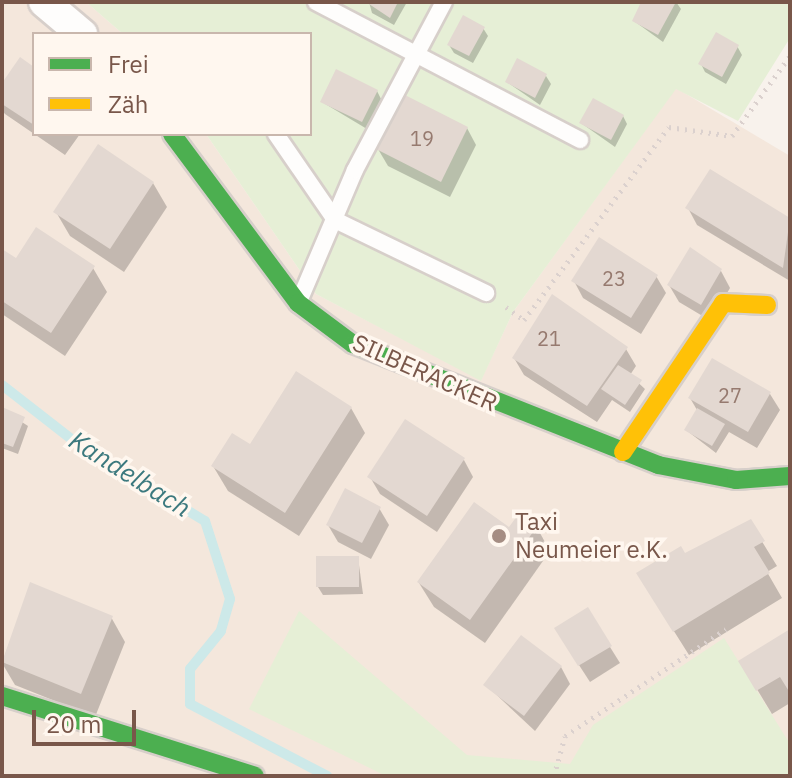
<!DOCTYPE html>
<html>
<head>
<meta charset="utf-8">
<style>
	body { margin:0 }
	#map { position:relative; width:792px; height:778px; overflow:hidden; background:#f8f2ec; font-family:"IBM Plex Sans",sans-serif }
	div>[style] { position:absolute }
	.residential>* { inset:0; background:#f4e7dc }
	.green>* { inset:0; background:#e6efd6 }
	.shadow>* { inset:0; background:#0003 }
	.stream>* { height:10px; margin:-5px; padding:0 5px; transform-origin:5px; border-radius:5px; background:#cde9e9 }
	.building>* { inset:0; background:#e3d8d1 }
	.path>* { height:5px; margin-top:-2.5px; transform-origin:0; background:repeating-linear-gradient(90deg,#dbd1ce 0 2px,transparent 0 8px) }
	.roads { filter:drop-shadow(2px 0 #d7cfca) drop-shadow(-2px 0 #d7cfca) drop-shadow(0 2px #d7cfca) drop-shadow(0 -2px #d7cfca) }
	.lane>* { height:16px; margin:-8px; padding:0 8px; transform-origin:8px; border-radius:8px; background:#fefdfc }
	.street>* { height:30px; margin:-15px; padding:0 15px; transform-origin:15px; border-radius:15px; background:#fefdfc }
	.fast>* { height:18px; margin:-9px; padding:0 9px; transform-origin:9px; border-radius:9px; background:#4caf50 }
	.slow>* { height:18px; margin:-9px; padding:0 9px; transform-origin:9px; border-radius:9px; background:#ffc107 }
	.dots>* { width:22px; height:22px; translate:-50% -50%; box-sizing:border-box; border:4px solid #fff7ef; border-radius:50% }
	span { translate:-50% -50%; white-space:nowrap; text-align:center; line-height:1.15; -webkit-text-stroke:7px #fff7ef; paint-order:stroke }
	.number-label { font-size:20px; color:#967a6f }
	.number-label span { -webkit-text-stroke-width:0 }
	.street-label { font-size:24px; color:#79574a }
	.poi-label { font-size:24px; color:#79574a }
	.left { translate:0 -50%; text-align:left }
	.water-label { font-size:26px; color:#3c797e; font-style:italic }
	.frame { position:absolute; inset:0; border:4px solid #79574a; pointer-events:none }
	.legend { position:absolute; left:32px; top:32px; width:280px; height:104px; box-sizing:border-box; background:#fff7ef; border:2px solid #c9b7ad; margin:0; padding:10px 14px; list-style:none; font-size:24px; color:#79574a }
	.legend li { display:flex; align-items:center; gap:16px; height:40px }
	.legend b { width:40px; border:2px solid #c9b7ad }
	.scale { position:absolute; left:32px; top:710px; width:104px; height:36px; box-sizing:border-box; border:4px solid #79574a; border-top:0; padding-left:10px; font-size:24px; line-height:28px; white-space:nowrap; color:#79574a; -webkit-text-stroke:6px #fff7ef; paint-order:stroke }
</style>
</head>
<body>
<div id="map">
	<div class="residential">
		<i style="clip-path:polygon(2px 2px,86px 2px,123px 34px,34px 34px,34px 134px,206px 134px,316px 294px,481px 380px,513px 312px,676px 88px,790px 156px,790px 776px,2px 776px)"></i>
	</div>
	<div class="green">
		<i style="clip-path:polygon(86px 2px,790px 2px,790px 38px,738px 121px,676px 89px,513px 312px,481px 381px,316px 294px,206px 134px,310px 134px,310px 34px,123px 34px)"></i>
		<i style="clip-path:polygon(299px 611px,467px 755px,570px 764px,593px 725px,724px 638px,790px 744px,790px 776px,386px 776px,249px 709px)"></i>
	</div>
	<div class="shadow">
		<i style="clip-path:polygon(369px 2px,407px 2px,394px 25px,372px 13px)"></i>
		<i style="clip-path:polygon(644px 2px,676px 2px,681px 9px,663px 42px,634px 21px)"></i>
		<i style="clip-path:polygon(483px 28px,488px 36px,473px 63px,454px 53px,449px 45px)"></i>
		<i style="clip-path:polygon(737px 46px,742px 55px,726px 84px,705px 72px,701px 64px)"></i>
		<i style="clip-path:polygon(34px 69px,34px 134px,80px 134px,65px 155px,5px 114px,2px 110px,2px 87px)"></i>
		<i style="clip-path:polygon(546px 76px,551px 84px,540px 105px,507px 82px)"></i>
		<i style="clip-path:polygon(377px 91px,381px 99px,367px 129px,322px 102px)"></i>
		<i style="clip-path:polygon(623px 116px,627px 124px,615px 147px,581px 123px)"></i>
		<i style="clip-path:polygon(467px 128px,476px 145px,450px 197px,388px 166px,378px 149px)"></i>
		<i style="clip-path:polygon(710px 171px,790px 220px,790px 281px,697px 225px,688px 208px)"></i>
		<i style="clip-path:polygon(153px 183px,167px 207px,124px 272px,70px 236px,56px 212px)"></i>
		<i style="clip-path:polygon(2px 251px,17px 261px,93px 268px,107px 292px,65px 356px,2px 314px)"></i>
		<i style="clip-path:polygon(721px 271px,730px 288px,711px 321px,679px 302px,669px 285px)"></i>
		<i style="clip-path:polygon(656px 276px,666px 293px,641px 334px,583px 298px,574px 281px)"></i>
		<i style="clip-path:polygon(626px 349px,636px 366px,630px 375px,645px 389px,630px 412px,612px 400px,597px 422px,524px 375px,514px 358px)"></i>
		<i style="clip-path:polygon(770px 394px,780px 410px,757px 448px,729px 432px,716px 453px,686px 430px,697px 410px,690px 398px)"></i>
		<i style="clip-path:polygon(351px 408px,365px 433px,299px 536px,228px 491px,213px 466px)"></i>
		<i style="clip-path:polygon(2px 409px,28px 426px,18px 454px,2px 448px)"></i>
		<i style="clip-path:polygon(464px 460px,473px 477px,437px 532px,380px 494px,370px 477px)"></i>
		<i style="clip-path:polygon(379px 508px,389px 525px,371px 559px,338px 542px,328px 525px)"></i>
		<i style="clip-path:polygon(750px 522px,777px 566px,767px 572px,782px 598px,689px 655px,653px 598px,684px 556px)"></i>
		<i style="clip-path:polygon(536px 526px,550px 551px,485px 643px,434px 607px,419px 583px,510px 529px)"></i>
		<i style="clip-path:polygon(358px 558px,363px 594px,323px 595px,318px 587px)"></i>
		<i style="clip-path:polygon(31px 585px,111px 617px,125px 642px,95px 717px,15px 685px,2px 663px)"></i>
		<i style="clip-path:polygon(790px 632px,790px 703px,772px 714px,755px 686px)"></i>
		<i style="clip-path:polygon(566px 645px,610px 647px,620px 663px,590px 682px)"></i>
		<i style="clip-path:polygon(561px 667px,570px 684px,535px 731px,486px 685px)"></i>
	</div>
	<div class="stream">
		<i style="left:2px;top:385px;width:98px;rotate:37.9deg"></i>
		<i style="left:79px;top:445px;width:147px;rotate:31.1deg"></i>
		<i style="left:205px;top:521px;width:82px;rotate:72.2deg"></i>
		<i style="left:230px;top:599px;width:33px;rotate:106deg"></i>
		<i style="left:221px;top:631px;width:49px;rotate:129.2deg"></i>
		<i style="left:190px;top:669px;width:35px;rotate:90deg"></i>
		<i style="left:190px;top:704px;width:155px;rotate:27.7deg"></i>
	</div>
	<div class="building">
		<i style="clip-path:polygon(366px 2px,398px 2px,390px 18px)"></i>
		<i style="clip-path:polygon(641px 2px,676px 2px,658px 35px,632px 21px)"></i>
		<i style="clip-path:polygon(463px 15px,485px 27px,469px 56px,447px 45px)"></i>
		<i style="clip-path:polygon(716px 32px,739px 45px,722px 77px,698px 64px)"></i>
		<i style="clip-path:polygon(20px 57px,34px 67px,34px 125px,2px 104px,2px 83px)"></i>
		<i style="clip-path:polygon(517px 58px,547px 74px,535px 98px,505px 82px)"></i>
		<i style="clip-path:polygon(336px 69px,378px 90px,362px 122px,320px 102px)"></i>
		<i style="clip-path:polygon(403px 94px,468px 127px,441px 182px,376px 149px)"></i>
		<i style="clip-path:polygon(593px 98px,624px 115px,611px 140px,579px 123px)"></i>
		<i style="clip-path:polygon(98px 144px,154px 182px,110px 249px,53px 212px)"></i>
		<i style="clip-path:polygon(710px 169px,790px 218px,783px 268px,685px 208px)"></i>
		<i style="clip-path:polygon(36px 227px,95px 266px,51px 333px,2px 301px,2px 249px,16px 258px)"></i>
		<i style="clip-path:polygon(599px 237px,658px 275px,631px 318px,571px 281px)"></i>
		<i style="clip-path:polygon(690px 247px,722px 269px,701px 305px,667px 285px)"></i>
		<i style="clip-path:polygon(552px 294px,628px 347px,587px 406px,512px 358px)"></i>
		<i style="clip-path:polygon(712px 358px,771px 392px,748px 432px,688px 398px)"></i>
		<i style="clip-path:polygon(618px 365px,642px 380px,625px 405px,601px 389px)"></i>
		<i style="clip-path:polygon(296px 371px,352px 407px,285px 513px,211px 466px,232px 433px,250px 444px)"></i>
		<i style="clip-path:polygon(2px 407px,25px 417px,13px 447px,2px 443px)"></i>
		<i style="clip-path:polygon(697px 408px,725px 424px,712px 446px,684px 430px)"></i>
		<i style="clip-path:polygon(405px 419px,465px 458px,427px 516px,367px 477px)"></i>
		<i style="clip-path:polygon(345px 488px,381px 507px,362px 543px,326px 525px)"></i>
		<i style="clip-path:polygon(474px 502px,509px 527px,520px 512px,538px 525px,470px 620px,417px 582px)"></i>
		<i style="clip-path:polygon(751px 519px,765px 541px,754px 547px,770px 573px,673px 632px,636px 573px,681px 546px,685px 553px)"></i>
		<i style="clip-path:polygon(316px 556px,359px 556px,359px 587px,316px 587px)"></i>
		<i style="clip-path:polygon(30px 582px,113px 616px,81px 694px,2px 662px)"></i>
		<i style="clip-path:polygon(588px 607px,612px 646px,578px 666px,554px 628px)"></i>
		<i style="clip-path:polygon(790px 629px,790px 693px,780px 677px,756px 691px,738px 661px)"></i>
		<i style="clip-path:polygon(521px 635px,562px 666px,524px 716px,483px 685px)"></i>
	</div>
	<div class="path">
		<i style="left:506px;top:307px;width:22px;rotate:36deg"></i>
		<i style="left:524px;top:320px;width:241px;rotate:-53.1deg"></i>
		<i style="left:669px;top:127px;width:64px;rotate:8.1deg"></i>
		<i style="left:732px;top:136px;width:99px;rotate:-54.1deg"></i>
		<i style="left:554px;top:776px;width:41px;rotate:-74.6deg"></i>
		<i style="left:565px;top:736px;width:193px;rotate:-33.6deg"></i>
	</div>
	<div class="roads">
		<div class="lane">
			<i style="left:316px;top:2px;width:298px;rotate:27.6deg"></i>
			<i style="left:276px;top:134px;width:104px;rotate:55.5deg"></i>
			<i style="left:335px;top:220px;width:168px;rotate:25.8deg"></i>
			<i style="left:300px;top:299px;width:140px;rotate:-66.9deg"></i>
			<i style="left:355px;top:170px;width:190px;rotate:-62.1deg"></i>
		</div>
		<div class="street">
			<i style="left:44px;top:2px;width:50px;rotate:40.1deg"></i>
		</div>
		<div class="fast">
			<i style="left:172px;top:134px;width:211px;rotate:53.3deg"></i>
			<i style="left:298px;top:303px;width:69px;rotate:36.7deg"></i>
			<i style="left:353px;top:344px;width:328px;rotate:21.6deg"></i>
			<i style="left:658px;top:465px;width:79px;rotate:10.9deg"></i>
			<i style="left:736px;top:480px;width:54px;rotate:-4.2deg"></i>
			<i style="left:2px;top:696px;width:265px;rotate:17.5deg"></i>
		</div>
		<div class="slow">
			<i style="left:623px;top:452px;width:179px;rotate:-56.1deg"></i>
			<i style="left:723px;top:303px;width:44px;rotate:2.6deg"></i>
		</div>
	</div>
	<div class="dots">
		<i style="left:499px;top:536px;background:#a58d83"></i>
	</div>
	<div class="number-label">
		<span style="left:422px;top:138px">19</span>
		<span style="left:614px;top:278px">23</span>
		<span style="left:549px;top:338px">21</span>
		<span style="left:730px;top:395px">27</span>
	</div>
	<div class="street-label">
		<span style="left:425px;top:373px;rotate:24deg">SILBERACKER</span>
	</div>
	<div class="poi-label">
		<span class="left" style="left:515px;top:536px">Taxi<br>Neumeier e.K.</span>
	</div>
	<div class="water-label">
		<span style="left:130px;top:474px;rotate:32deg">Kandelbach</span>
	</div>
	<div class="frame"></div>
	<ul class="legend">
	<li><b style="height:10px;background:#4caf50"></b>Frei</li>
	<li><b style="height:10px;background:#ffc107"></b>Zäh</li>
	</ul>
	<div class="scale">20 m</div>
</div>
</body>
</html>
